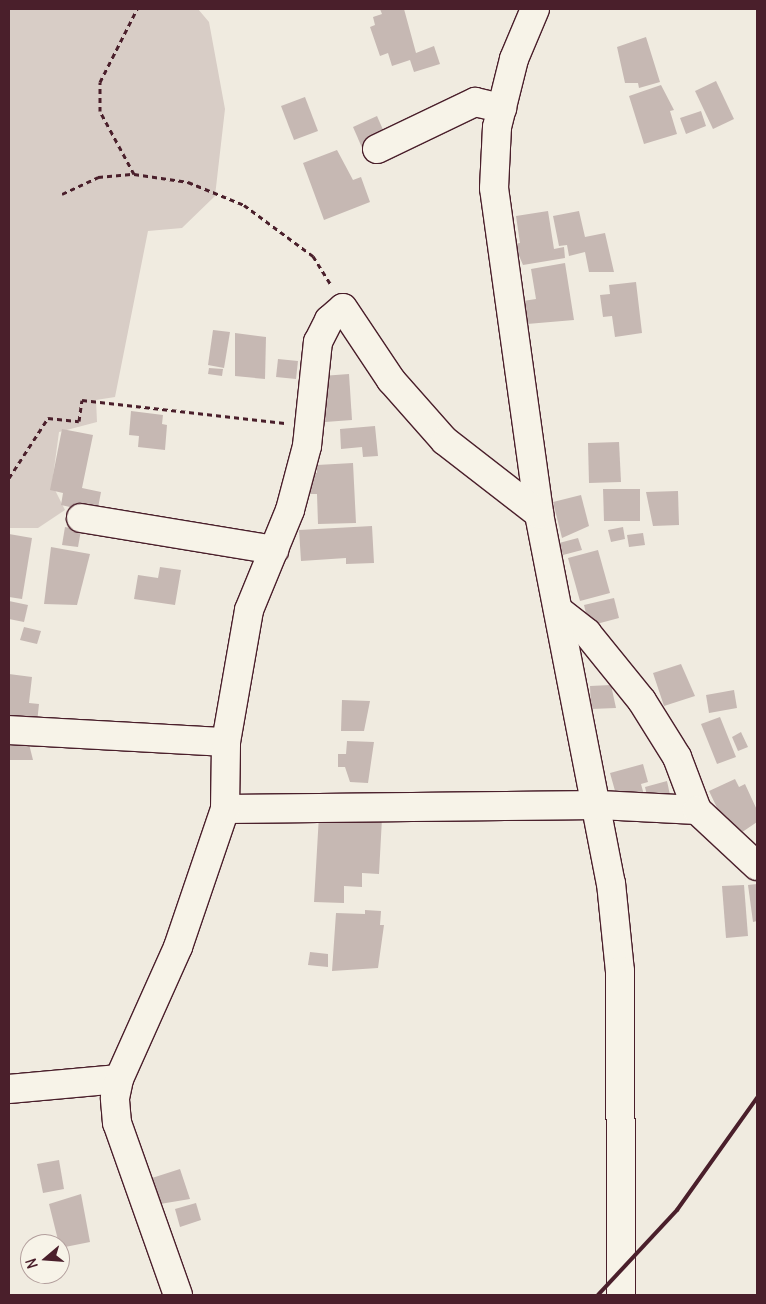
<!DOCTYPE html>
<html>
<head>
<meta charset="utf-8">
<style>
	body { margin:0 }
	#map { position:relative; width:766px; height:1304px; overflow:hidden; background:#f0ebe0; font-family:Delius,sans-serif }
	div>[style] { position:absolute }
	.green>* { inset:0; background:#d8cdc6 }
	.building>* { inset:0; background:#c6b8b3 }
	.path>* { height:3px; margin-top:-1.5px; transform-origin:0; background:repeating-linear-gradient(90deg,#4a1f2b 0 5px,transparent 0 9px) }
	.roads { filter:drop-shadow(1px 0 #4a1f2b) drop-shadow(-1px 0 #4a1f2b) drop-shadow(0 1px #4a1f2b) drop-shadow(0 -1px #4a1f2b) }
	.minor>* { height:28px; margin:-14px; padding:0 14px; transform-origin:14px; border-radius:14px; background:#f7f3e8 }
	.rail>* { height:4px; margin:-2px; padding:0 2px; transform-origin:2px; border-radius:2px; background:#4a1f2b }
	span { translate:-50% -50%; white-space:nowrap; text-align:center; line-height:1.15; -webkit-text-stroke:4.5px #f7f3e8; paint-order:stroke }
	.frame { position:absolute; inset:0; border:10px solid #4a1f2b; pointer-events:none }
	.north { position:absolute; left:20px; top:1234px; width:50px; height:50px; box-sizing:border-box; background:#f7f3e8; border:1px solid #b29e9c; border-radius:50%; rotate:252deg; font-size:14px; font-weight:700; line-height:20px; text-align:center; color:#4a1f2b }
	.north::after { content:''; display:block; margin:auto; width:18px; height:22px; background:#4a1f2b; clip-path:polygon(50% 0,100% 100%,50% 72%,0 100%) }
</style>
</head>
<body>
<div id="map">
	<div class="green">
		<i style="clip-path:polygon(9px 9px,198px 9px,209px 22px,225px 109px,215px 196px,182px 228px,148px 231px,115px 397px,96px 400px,97px 422px,59px 432px,52px 484px,65px 510px,38px 528px,9px 528px)"></i>
	</div>
	<div class="building">
		<i style="clip-path:polygon(380px 9px,404px 9px,416px 53px,434px 46px,440px 64px,414px 72px,410px 60px,392px 66px,388px 53px,380px 56px,370px 27px,375px 25px,373px 17px,382px 14px)"></i>
		<i style="clip-path:polygon(646px 37px,660px 82px,639px 88px,638px 83px,625px 83px,617px 47px)"></i>
		<i style="clip-path:polygon(716px 81px,734px 119px,713px 129px,695px 91px)"></i>
		<i style="clip-path:polygon(661px 85px,674px 110px,670px 111px,677px 134px,644px 144px,629px 96px)"></i>
		<i style="clip-path:polygon(305px 97px,318px 131px,294px 140px,281px 106px)"></i>
		<i style="clip-path:polygon(701px 111px,706px 126px,686px 134px,680px 118px)"></i>
		<i style="clip-path:polygon(377px 116px,387px 139px,363px 150px,353px 127px)"></i>
		<i style="clip-path:polygon(337px 150px,353px 180px,361px 177px,370px 202px,324px 220px,303px 163px)"></i>
		<i style="clip-path:polygon(548px 211px,554px 249px,564px 247px,565px 258px,523px 265px,514px 244px,520px 243px,516px 216px)"></i>
		<i style="clip-path:polygon(579px 211px,585px 237px,605px 233px,614px 272px,589px 272px,585px 252px,569px 256px,567px 245px,559px 246px,553px 216px)"></i>
		<i style="clip-path:polygon(565px 263px,574px 320px,527px 324px,523px 301px,536px 299px,531px 269px)"></i>
		<i style="clip-path:polygon(636px 282px,642px 333px,615px 337px,612px 316px,603px 317px,600px 295px,610px 294px,609px 285px)"></i>
		<i style="clip-path:polygon(213px 330px,230px 332px,224px 368px,208px 365px)"></i>
		<i style="clip-path:polygon(235px 333px,266px 337px,265px 379px,235px 376px)"></i>
		<i style="clip-path:polygon(278px 359px,298px 361px,296px 379px,276px 377px)"></i>
		<i style="clip-path:polygon(209px 368px,223px 369px,222px 376px,208px 374px)"></i>
		<i style="clip-path:polygon(349px 374px,352px 420px,325px 422px,322px 376px)"></i>
		<i style="clip-path:polygon(131px 411px,163px 415px,162px 424px,167px 425px,165px 450px,138px 447px,139px 436px,129px 435px)"></i>
		<i style="clip-path:polygon(375px 426px,378px 456px,363px 457px,362px 447px,341px 449px,340px 429px)"></i>
		<i style="clip-path:polygon(62px 429px,93px 435px,82px 488px,101px 492px,97px 513px,61px 505px,63px 493px,50px 490px)"></i>
		<i style="clip-path:polygon(619px 442px,621px 482px,589px 483px,588px 443px)"></i>
		<i style="clip-path:polygon(353px 463px,356px 523px,318px 524px,317px 494px,310px 494px,309px 473px,317px 473px,317px 465px)"></i>
		<i style="clip-path:polygon(603px 489px,640px 489px,640px 521px,604px 521px)"></i>
		<i style="clip-path:polygon(678px 491px,679px 525px,653px 526px,646px 492px)"></i>
		<i style="clip-path:polygon(581px 495px,589px 526px,562px 538px,553px 502px)"></i>
		<i style="clip-path:polygon(372px 526px,374px 563px,346px 564px,346px 558px,301px 561px,299px 530px)"></i>
		<i style="clip-path:polygon(65px 527px,81px 530px,78px 547px,62px 545px)"></i>
		<i style="clip-path:polygon(623px 527px,625px 539px,611px 542px,608px 530px)"></i>
		<i style="clip-path:polygon(643px 533px,645px 545px,629px 547px,627px 535px)"></i>
		<i style="clip-path:polygon(9px 534px,32px 538px,22px 599px,9px 597px)"></i>
		<i style="clip-path:polygon(578px 538px,582px 550px,563px 555px,559px 543px)"></i>
		<i style="clip-path:polygon(51px 547px,90px 554px,77px 605px,44px 604px)"></i>
		<i style="clip-path:polygon(598px 550px,610px 593px,580px 601px,568px 558px)"></i>
		<i style="clip-path:polygon(160px 567px,181px 570px,175px 605px,134px 599px,138px 575px,158px 578px)"></i>
		<i style="clip-path:polygon(614px 598px,619px 618px,589px 626px,584px 605px)"></i>
		<i style="clip-path:polygon(9px 601px,28px 605px,24px 622px,9px 619px)"></i>
		<i style="clip-path:polygon(24px 627px,41px 631px,37px 644px,20px 640px)"></i>
		<i style="clip-path:polygon(681px 664px,695px 696px,664px 706px,653px 673px)"></i>
		<i style="clip-path:polygon(9px 674px,32px 677px,29px 703px,39px 704px,37px 723px,9px 724px)"></i>
		<i style="clip-path:polygon(611px 685px,616px 708px,591px 709px,590px 686px)"></i>
		<i style="clip-path:polygon(734px 690px,737px 708px,709px 713px,706px 695px)"></i>
		<i style="clip-path:polygon(342px 700px,370px 701px,364px 731px,341px 731px)"></i>
		<i style="clip-path:polygon(720px 717px,736px 757px,717px 764px,701px 724px)"></i>
		<i style="clip-path:polygon(741px 732px,748px 747px,738px 751px,732px 737px)"></i>
		<i style="clip-path:polygon(28px 740px,33px 760px,9px 760px,9px 741px)"></i>
		<i style="clip-path:polygon(347px 741px,374px 742px,368px 783px,350px 782px,345px 767px,338px 767px,338px 754px,346px 754px)"></i>
		<i style="clip-path:polygon(643px 764px,648px 782px,641px 784px,644px 795px,617px 798px,610px 773px)"></i>
		<i style="clip-path:polygon(735px 779px,739px 787px,745px 784px,757px 810px,757px 822px,732px 839px,709px 791px)"></i>
		<i style="clip-path:polygon(667px 781px,670px 795px,648px 800px,645px 787px)"></i>
		<i style="clip-path:polygon(319px 815px,382px 818px,379px 874px,362px 873px,362px 887px,344px 886px,344px 903px,314px 902px)"></i>
		<i style="clip-path:polygon(757px 884px,757px 921px,753px 922px,748px 885px)"></i>
		<i style="clip-path:polygon(744px 885px,748px 936px,726px 938px,722px 886px)"></i>
		<i style="clip-path:polygon(365px 910px,381px 911px,380px 925px,384px 925px,378px 968px,332px 971px,336px 913px,365px 914px)"></i>
		<i style="clip-path:polygon(310px 952px,328px 954px,328px 967px,308px 965px)"></i>
		<i style="clip-path:polygon(59px 1160px,64px 1189px,43px 1193px,37px 1164px)"></i>
		<i style="clip-path:polygon(180px 1169px,190px 1199px,160px 1204px,152px 1178px)"></i>
		<i style="clip-path:polygon(81px 1194px,90px 1242px,60px 1248px,49px 1204px)"></i>
		<i style="clip-path:polygon(196px 1203px,201px 1220px,180px 1227px,175px 1209px)"></i>
	</div>
	<div class="path">
		<i style="left:134px;top:174px;width:72px;rotate:-118.4deg"></i>
		<i style="left:100px;top:111px;width:29px;rotate:-90deg"></i>
		<i style="left:100px;top:82px;width:82px;rotate:-63.1deg"></i>
		<i style="left:62px;top:194px;width:40px;rotate:-25deg"></i>
		<i style="left:98px;top:177px;width:36px;rotate:-5deg"></i>
		<i style="left:134px;top:174px;width:55px;rotate:8.4deg"></i>
		<i style="left:188px;top:182px;width:61px;rotate:22.3deg"></i>
		<i style="left:244px;top:205px;width:86px;rotate:36.5deg"></i>
		<i style="left:313px;top:256px;width:34px;rotate:58deg"></i>
		<i style="left:9px;top:478px;width:72px;rotate:-57deg"></i>
		<i style="left:48px;top:418px;width:31px;rotate:6deg"></i>
		<i style="left:79px;top:421px;width:21px;rotate:-82deg"></i>
		<i style="left:82px;top:400px;width:204px;rotate:6.5deg"></i>
	</div>
	<div class="roads">
		<div class="minor">
			<i style="left:535px;top:9px;width:54px;rotate:112.8deg"></i>
			<i style="left:514px;top:59px;width:70px;rotate:104deg"></i>
			<i style="left:497px;top:127px;width:61px;rotate:92.8deg"></i>
			<i style="left:494px;top:188px;width:329px;rotate:82.1deg"></i>
			<i style="left:539px;top:514px;width:376px;rotate:79deg"></i>
			<i style="left:611px;top:883px;width:88px;rotate:84.2deg"></i>
			<i style="left:620px;top:971px;width:324px;rotate:89.8deg"></i>
			<i style="left:377px;top:149px;width:109px;rotate:-25.6deg"></i>
			<i style="left:475px;top:102px;width:28px;rotate:13deg"></i>
			<i style="left:81px;top:518px;width:196px;rotate:9.4deg"></i>
			<i style="left:558px;top:610px;width:37px;rotate:38deg"></i>
			<i style="left:587px;top:633px;width:87px;rotate:51deg"></i>
			<i style="left:642px;top:701px;width:66px;rotate:58deg"></i>
			<i style="left:677px;top:757px;width:57px;rotate:69.3deg"></i>
			<i style="left:9px;top:730px;width:217px;rotate:3.2deg"></i>
			<i style="left:225px;top:809px;width:374px;rotate:-0.6deg"></i>
			<i style="left:599px;top:805px;width:98px;rotate:2.9deg"></i>
			<i style="left:697px;top:810px;width:82px;rotate:43deg"></i>
			<i style="left:9px;top:1089px;width:110px;rotate:-5.2deg"></i>
			<i style="left:178px;top:1295px;width:182px;rotate:-109.5deg"></i>
			<i style="left:117px;top:1123px;width:25px;rotate:-95deg"></i>
			<i style="left:115px;top:1098px;width:19px;rotate:-78deg"></i>
			<i style="left:119px;top:1079px;width:145px;rotate:-65.9deg"></i>
			<i style="left:178px;top:947px;width:146px;rotate:-71.2deg"></i>
			<i style="left:225px;top:809px;width:67px;rotate:-89.1deg"></i>
			<i style="left:226px;top:742px;width:134px;rotate:-80.1deg"></i>
			<i style="left:249px;top:610px;width:108px;rotate:-67.7deg"></i>
			<i style="left:290px;top:510px;width:66px;rotate:-75.1deg"></i>
			<i style="left:307px;top:446px;width:105px;rotate:-84deg"></i>
			<i style="left:318px;top:342px;width:25px;rotate:-63deg"></i>
			<i style="left:329px;top:320px;width:18px;rotate:-41deg"></i>
			<i style="left:343px;top:308px;width:87px;rotate:56.3deg"></i>
			<i style="left:391px;top:380px;width:81px;rotate:48.5deg"></i>
			<i style="left:445px;top:441px;width:119px;rotate:37.8deg"></i>
		</div>
	</div>
	<div class="rail">
		<i style="left:598px;top:1295px;width:116px;rotate:-47.1deg"></i>
		<i style="left:677px;top:1210px;width:138px;rotate:-54.5deg"></i>
	</div>
	<div class="frame"></div>
	<div class="north">N</div>
</div>
</body>
</html>
